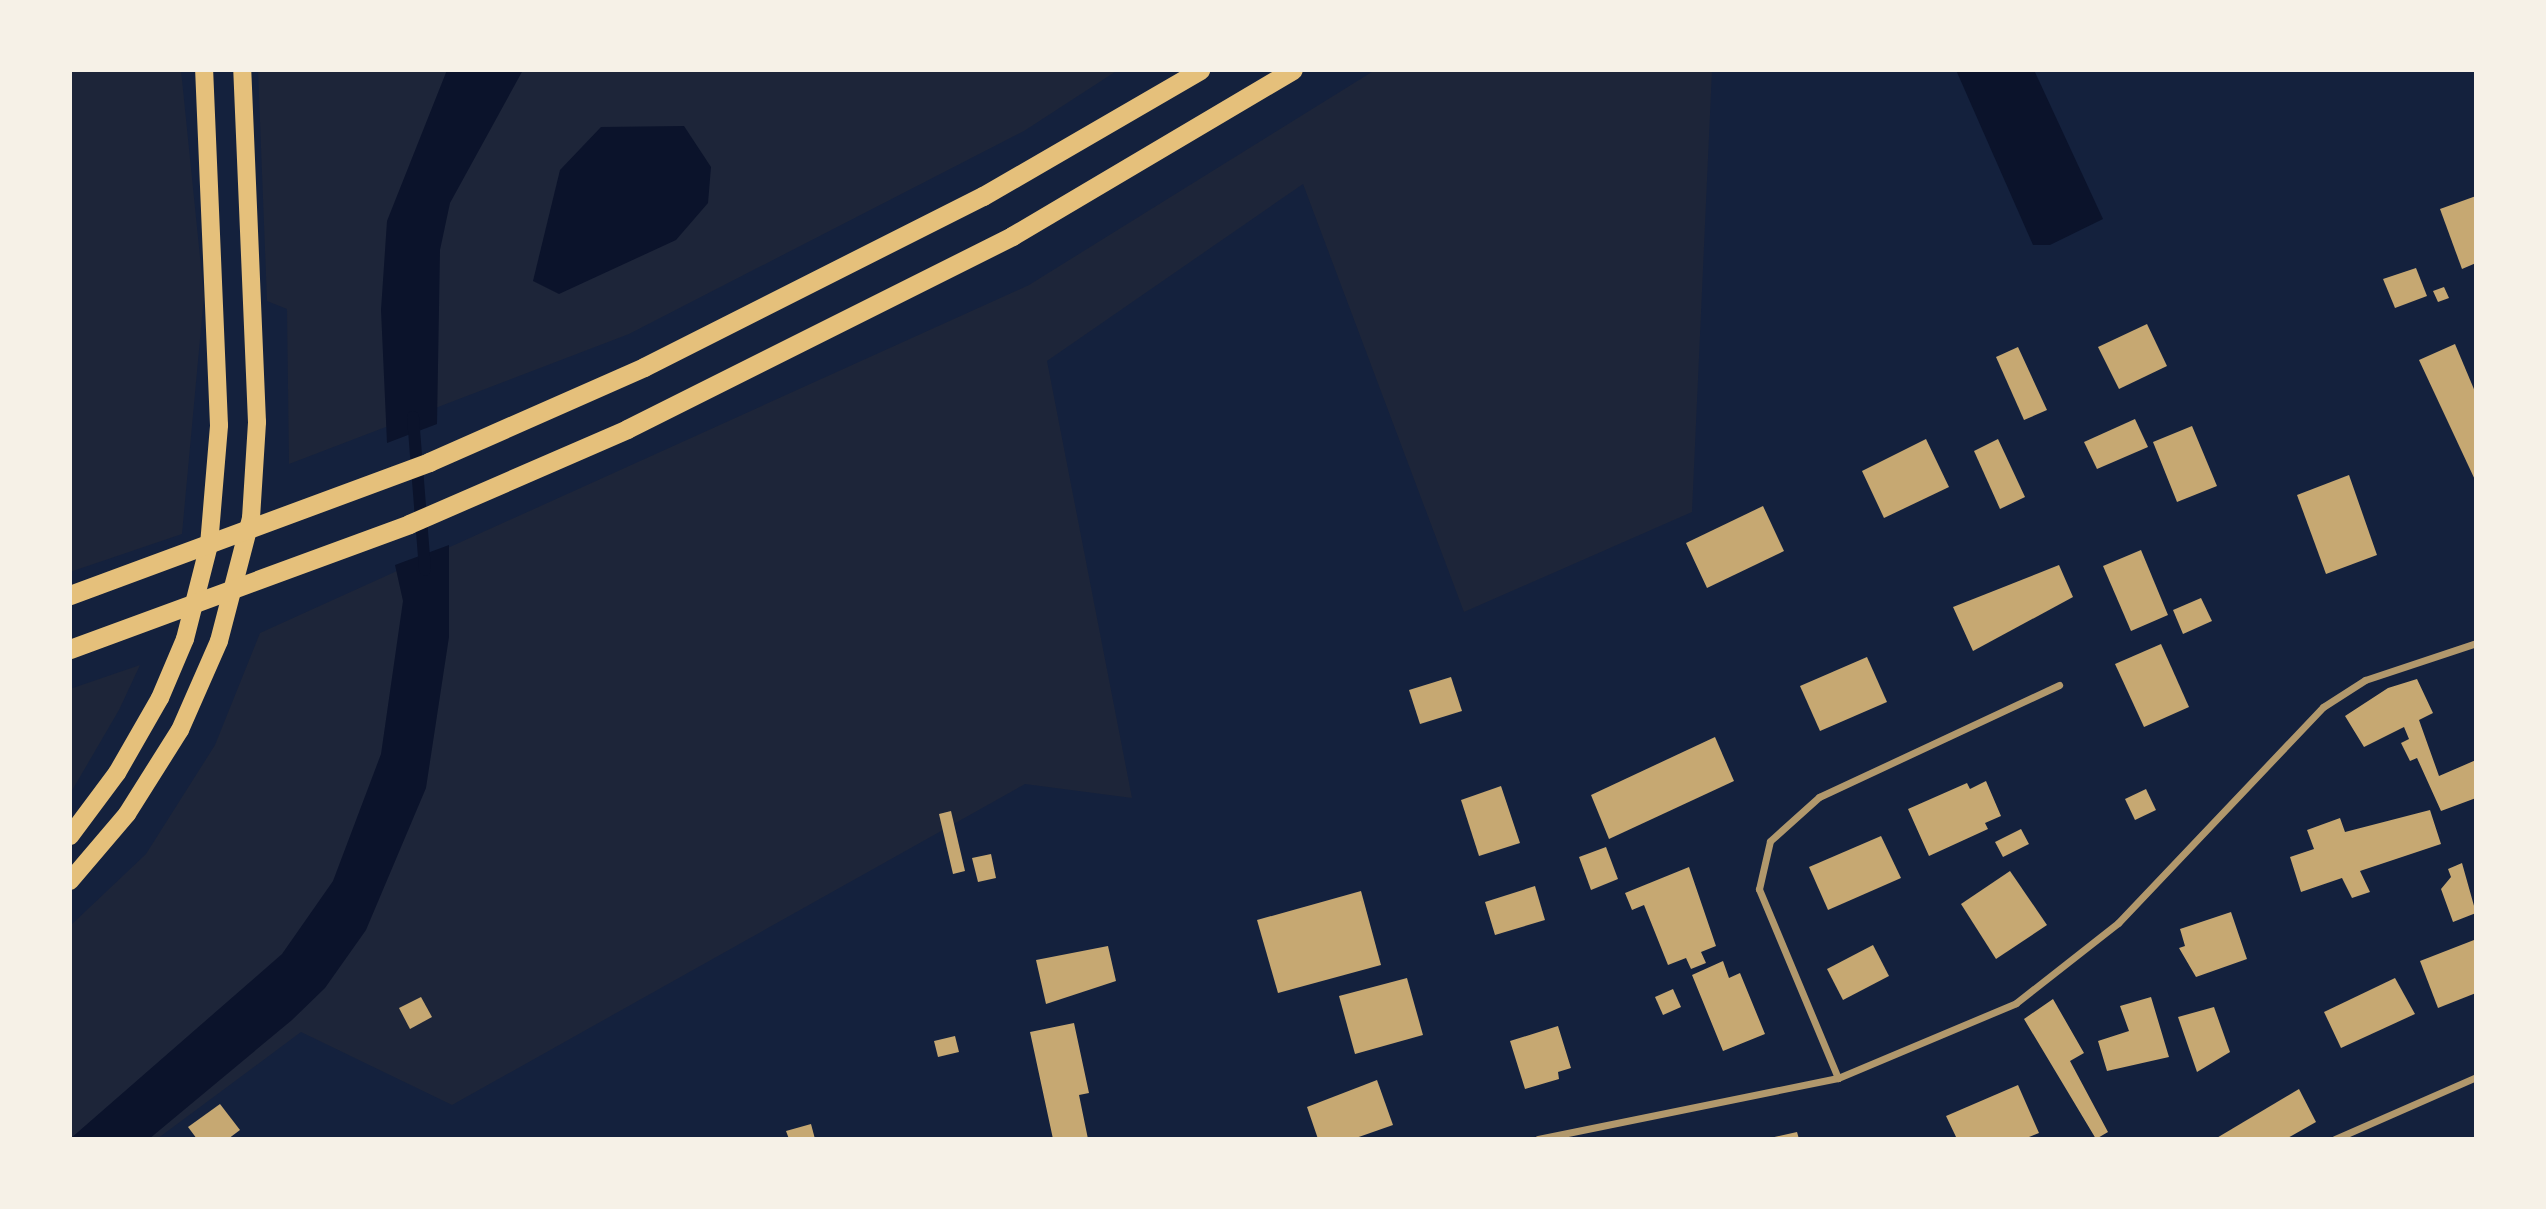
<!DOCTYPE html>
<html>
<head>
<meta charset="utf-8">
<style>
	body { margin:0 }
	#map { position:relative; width:2546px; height:1209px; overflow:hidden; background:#14213d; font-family:"Noto Sans",sans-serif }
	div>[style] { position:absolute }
	.green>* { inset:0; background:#1d2539 }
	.water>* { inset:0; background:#0b132b }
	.stream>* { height:12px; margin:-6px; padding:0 6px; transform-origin:6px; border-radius:6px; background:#0b132b }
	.building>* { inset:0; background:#c6a872 }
	.minor>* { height:7px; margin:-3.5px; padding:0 3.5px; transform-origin:3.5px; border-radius:3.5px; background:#b1986c }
	.primary>* { height:18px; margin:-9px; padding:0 9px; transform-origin:9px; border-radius:9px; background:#e5c07b }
	.trunk>* { height:19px; margin:-9.5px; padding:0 9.5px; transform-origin:9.5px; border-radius:9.5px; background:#e5c07b }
	span { translate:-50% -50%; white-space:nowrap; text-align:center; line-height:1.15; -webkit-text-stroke:5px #f6f1e7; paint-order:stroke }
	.frame { position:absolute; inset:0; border:72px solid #f6f1e7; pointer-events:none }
</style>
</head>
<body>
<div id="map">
	<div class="green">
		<i style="clip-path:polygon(70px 70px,181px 70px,204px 296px,182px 534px,70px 572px)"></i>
		<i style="clip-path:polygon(258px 70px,1118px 70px,1024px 131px,629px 334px,289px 464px,287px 309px,267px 301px)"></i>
		<i style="clip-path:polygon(1375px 70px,1712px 70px,1692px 512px,1464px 612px,1303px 184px,1047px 361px,1132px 798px,1025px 784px,452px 1105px,301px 1032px,157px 1139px,70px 1139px,70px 926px,146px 854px,215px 745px,260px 633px,1029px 285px)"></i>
		<i style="clip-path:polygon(140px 665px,119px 710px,70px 794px,70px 689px)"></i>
	</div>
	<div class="water">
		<i style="clip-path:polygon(447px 70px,523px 70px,450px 203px,440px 250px,437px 424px,387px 443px,381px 310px,387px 221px)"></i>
		<i style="clip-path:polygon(1956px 70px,2034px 70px,2103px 219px,2050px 245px,2033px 245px)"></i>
		<i style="clip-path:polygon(684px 126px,711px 167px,708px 203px,676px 240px,559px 294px,533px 281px,560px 170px,601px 127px)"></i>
		<i style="clip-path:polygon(449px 545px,449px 637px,426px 788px,366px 930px,325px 988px,292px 1020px,149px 1139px,70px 1139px,282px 954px,333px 881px,381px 754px,403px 601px,395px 565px)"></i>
	</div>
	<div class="stream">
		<i style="left:413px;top:417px;width:153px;rotate:85.5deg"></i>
	</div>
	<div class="building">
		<i style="clip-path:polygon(2476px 196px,2476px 263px,2462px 269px,2440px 209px)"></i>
		<i style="clip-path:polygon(2416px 268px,2427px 296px,2395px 308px,2383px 279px)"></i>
		<i style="clip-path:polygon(2444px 287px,2449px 298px,2438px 302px,2433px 291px)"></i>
		<i style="clip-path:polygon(2147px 324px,2167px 366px,2119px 389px,2098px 347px)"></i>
		<i style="clip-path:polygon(2455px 344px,2476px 394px,2476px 482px,2419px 360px)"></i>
		<i style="clip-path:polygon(2018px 347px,2047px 410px,2024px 420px,1996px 357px)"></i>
		<i style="clip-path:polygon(2135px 419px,2148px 447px,2097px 469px,2084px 442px)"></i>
		<i style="clip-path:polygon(2192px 426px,2217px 486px,2177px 502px,2153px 442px)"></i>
		<i style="clip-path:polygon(1926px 439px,1949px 487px,1884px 518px,1862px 471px)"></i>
		<i style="clip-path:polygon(1998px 439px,2025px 497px,2000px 509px,1974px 451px)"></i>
		<i style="clip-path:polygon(2349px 475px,2377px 555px,2326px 574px,2297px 495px)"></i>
		<i style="clip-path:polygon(1763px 506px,1784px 551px,1707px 588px,1686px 543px)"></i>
		<i style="clip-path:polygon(2141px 550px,2168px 615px,2131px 631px,2103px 566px)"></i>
		<i style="clip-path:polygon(2059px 565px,2073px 597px,1973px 651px,1953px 607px)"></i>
		<i style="clip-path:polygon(2201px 598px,2212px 621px,2183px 634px,2173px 610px)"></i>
		<i style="clip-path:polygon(2161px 644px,2189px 707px,2144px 727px,2115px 664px)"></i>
		<i style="clip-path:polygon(1867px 657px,1887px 702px,1820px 731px,1800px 686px)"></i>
		<i style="clip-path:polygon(1451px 677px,1462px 711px,1420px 724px,1409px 690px)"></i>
		<i style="clip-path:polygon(2417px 679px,2433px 713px,2419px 720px,2439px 776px,2476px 760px,2476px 798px,2441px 811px,2417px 758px,2410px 761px,2401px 743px,2409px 739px,2404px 727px,2364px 747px,2345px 716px,2388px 688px)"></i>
		<i style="clip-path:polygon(1715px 737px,1734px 781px,1609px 839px,1591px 795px)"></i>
		<i style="clip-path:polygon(1986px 781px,2001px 816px,1985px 823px,1988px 829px,1929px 856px,1908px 809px,1967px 783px,1970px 789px)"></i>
		<i style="clip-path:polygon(1501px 786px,1520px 843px,1479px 856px,1461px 800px)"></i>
		<i style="clip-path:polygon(2146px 789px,2156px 810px,2135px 820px,2125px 799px)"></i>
		<i style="clip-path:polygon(2430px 810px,2441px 844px,2360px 871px,2370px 892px,2352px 898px,2342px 878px,2301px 892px,2290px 857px,2314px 849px,2307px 830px,2340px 818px,2345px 832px)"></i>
		<i style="clip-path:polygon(951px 811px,965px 871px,953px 874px,939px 814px)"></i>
		<i style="clip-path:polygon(2021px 829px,2029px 844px,2003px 857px,1995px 842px)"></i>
		<i style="clip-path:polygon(1881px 836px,1901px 878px,1828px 910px,1809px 867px)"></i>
		<i style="clip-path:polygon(1606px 847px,1618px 879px,1591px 890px,1579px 857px)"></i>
		<i style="clip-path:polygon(991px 854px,996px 878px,978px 882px,972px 858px)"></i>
		<i style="clip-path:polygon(2462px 863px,2476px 913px,2453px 922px,2441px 889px,2451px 877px,2448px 869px)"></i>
		<i style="clip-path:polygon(1689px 867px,1716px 946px,1701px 952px,1706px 963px,1691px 969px,1686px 958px,1668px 965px,1644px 905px,1632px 910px,1625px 893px)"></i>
		<i style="clip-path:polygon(2010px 871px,2047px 925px,1996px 959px,1961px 904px)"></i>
		<i style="clip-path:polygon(1535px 886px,1545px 920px,1495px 935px,1485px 902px)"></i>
		<i style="clip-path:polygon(1361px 891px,1381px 965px,1278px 993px,1257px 920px)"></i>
		<i style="clip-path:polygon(2231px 912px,2247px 959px,2196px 977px,2179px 948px,2185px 946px,2180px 929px)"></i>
		<i style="clip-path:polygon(2474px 940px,2476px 993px,2438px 1008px,2420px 961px)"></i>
		<i style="clip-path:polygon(1873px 945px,1889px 976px,1843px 1000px,1827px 969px)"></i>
		<i style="clip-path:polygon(1108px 946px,1116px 981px,1046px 1004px,1036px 960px)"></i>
		<i style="clip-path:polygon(1723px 961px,1729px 978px,1740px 973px,1765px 1034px,1723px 1051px,1692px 975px)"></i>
		<i style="clip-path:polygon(1407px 978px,1423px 1035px,1355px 1054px,1339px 996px)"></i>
		<i style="clip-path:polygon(2395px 978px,2415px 1014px,2341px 1048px,2324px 1012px)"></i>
		<i style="clip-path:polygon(1673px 989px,1681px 1007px,1663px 1015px,1655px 997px)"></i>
		<i style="clip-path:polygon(421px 997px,432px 1017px,410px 1029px,399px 1008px)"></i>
		<i style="clip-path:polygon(2151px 997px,2169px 1057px,2107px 1071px,2098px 1041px,2129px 1031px,2120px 1006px)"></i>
		<i style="clip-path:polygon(2053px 999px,2084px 1053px,2070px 1061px,2108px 1132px,2096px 1139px,2024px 1019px)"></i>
		<i style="clip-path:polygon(2214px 1007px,2230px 1052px,2197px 1072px,2178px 1017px)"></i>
		<i style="clip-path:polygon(1074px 1023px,1089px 1093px,1079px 1095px,1088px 1139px,1053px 1139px,1030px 1032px)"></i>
		<i style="clip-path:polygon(1558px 1026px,1571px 1068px,1558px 1072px,1559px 1079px,1525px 1089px,1510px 1041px)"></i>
		<i style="clip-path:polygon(955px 1036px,959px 1052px,938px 1057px,934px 1041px)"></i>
		<i style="clip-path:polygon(1377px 1080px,1393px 1125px,1353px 1139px,1318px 1139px,1307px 1107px)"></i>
		<i style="clip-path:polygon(2018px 1085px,2039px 1133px,2024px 1139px,1957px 1139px,1946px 1116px)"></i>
		<i style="clip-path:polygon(2299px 1089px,2316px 1122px,2286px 1139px,2215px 1139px)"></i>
		<i style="clip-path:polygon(220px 1104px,240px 1130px,228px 1139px,197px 1139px,188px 1127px)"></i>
		<i style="clip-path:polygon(811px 1124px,815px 1139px,789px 1139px,786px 1131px)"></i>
		<i style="clip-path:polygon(1797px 1132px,1799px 1139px,1770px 1139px,1770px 1138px)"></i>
	</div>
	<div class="minor">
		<i style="left:1838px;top:1078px;width:205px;rotate:-112.7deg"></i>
		<i style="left:1759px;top:889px;width:49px;rotate:-77.1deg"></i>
		<i style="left:1770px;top:841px;width:66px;rotate:-41.9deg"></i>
		<i style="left:1819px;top:797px;width:265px;rotate:-25deg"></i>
		<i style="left:1538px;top:1139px;width:306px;rotate:-11.5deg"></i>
		<i style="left:1838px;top:1078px;width:193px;rotate:-22.8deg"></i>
		<i style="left:2016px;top:1003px;width:130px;rotate:-38.1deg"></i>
		<i style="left:2118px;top:923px;width:298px;rotate:-46.5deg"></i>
		<i style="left:2323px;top:707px;width:50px;rotate:-32.7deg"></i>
		<i style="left:2365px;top:680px;width:117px;rotate:-18.4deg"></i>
		<i style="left:2335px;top:1139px;width:154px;rotate:-23.7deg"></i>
	</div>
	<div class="primary">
		<i style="left:70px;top:836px;width:79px;rotate:-53.3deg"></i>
		<i style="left:117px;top:773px;width:86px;rotate:-60.2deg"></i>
		<i style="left:160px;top:698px;width:64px;rotate:-67deg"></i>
		<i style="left:185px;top:639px;width:97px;rotate:-75.7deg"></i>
		<i style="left:209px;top:545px;width:120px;rotate:-85.2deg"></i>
		<i style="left:219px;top:425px;width:355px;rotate:-92.4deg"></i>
		<i style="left:70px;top:881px;width:88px;rotate:-49.6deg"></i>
		<i style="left:127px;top:814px;width:99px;rotate:-57.8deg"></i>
		<i style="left:180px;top:730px;width:97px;rotate:-66.3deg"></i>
		<i style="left:219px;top:641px;width:127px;rotate:-75.4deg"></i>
		<i style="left:251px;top:518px;width:96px;rotate:-86.4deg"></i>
		<i style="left:257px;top:422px;width:352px;rotate:-92.4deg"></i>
	</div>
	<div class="trunk">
		<i style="left:70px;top:595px;width:383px;rotate:-20.3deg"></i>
		<i style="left:429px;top:462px;width:235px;rotate:-23.8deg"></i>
		<i style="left:644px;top:367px;width:380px;rotate:-26.8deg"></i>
		<i style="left:983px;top:196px;width:251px;rotate:-30.1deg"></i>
		<i style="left:70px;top:649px;width:361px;rotate:-20.2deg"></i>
		<i style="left:409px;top:524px;width:238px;rotate:-23.5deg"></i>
		<i style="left:627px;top:429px;width:431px;rotate:-26.6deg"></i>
		<i style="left:1012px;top:236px;width:326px;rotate:-30.6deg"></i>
	</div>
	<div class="frame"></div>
</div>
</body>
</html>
